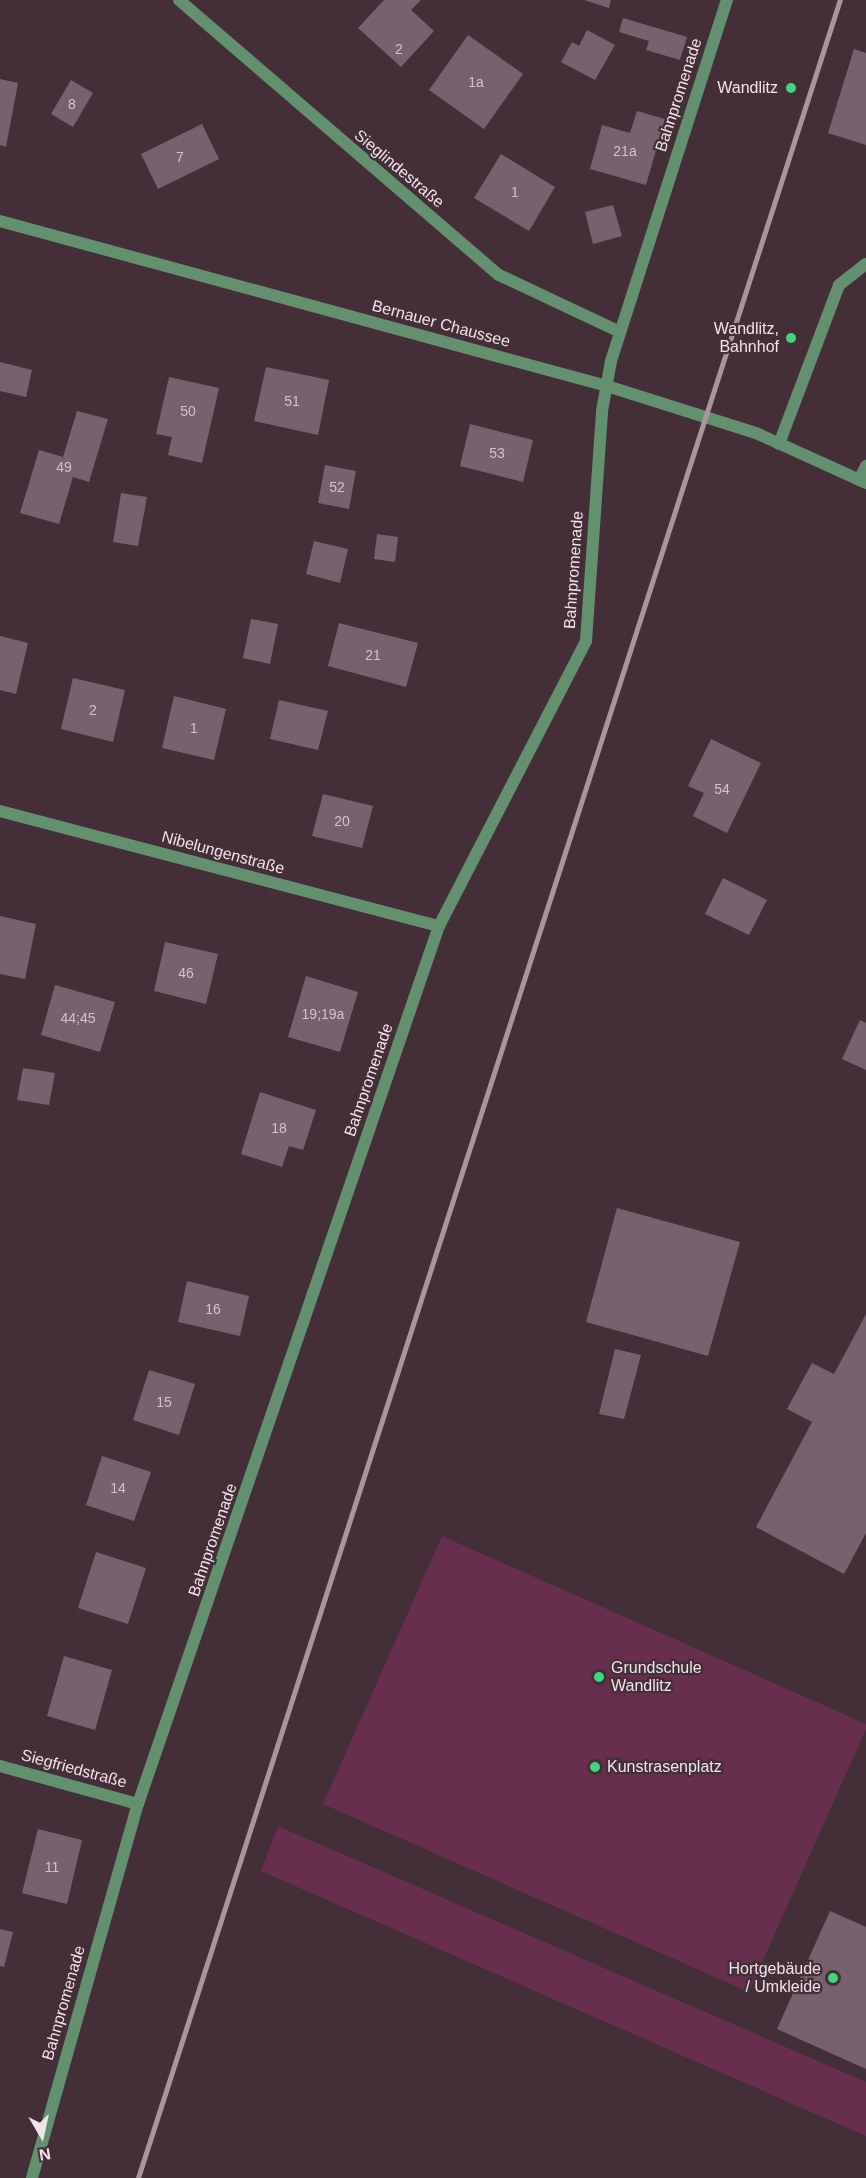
<!DOCTYPE html>
<html>
<head>
<meta charset="utf-8">
<style>
	body { margin:0 }
	#map { position:relative; width:866px; height:2178px; overflow:hidden; background:#442f39; font-family:Arial,sans-serif }
	div>[style] { position:absolute }
	.green>* { inset:0; background:#672e4e }
	.building>* { inset:0; background:#78616c }
	.service>* { height:12px; margin:-6px; padding:0 6px; transform-origin:6px; border-radius:6px; background:#639170 }
	.minor>* { height:12px; margin:-6px; padding:0 6px; transform-origin:6px; border-radius:6px; background:#639170 }
	.rail>* { height:4.5px; margin:-2.25px; padding:0 2.25px; transform-origin:2.25px; border-radius:2.25px; background:#a7969e }
	.dots>* { width:16px; height:16px; translate:-50% -50%; box-sizing:border-box; border:3px solid #442f39; border-radius:50% }
	span { translate:-50% -50%; white-space:nowrap; text-align:center; line-height:1.15; -webkit-text-stroke:4.5px #442f39; paint-order:stroke }
	.number-label { font-size:14px; color:#d3c2ca }
	.number-label span { -webkit-text-stroke-width:0 }
	.poi-label { font-size:16px; color:#f1e3e9 }
	.right { translate:-100% -50%; text-align:right }
	.left { translate:0 -50%; text-align:left }
	.street-label { font-size:16px; color:#f1e3e9 }
	.north { position:absolute; left:12px; top:2106px; width:60px; height:60px; -webkit-text-stroke:4px #442f39; paint-order:stroke; rotate:171deg; font-size:16px; font-weight:700; line-height:24px; text-align:center; color:#f1e3e9 }
	.north::after { content:''; display:block; margin:auto; width:21px; height:27px; background:#f1e3e9; clip-path:polygon(50% 0,100% 100%,50% 72%,0 100%) }
</style>
</head>
<body>
<div id="map">
	<div class="green">
		<i style="clip-path:polygon(442px 1536px,866px 1724px,866px 1729px,749px 1992px,323px 1804px)"></i>
		<i style="clip-path:polygon(278px 1826px,866px 2082px,866px 2136px,261px 1871px)"></i>
	</div>
	<div class="building">
		<i style="clip-path:polygon(384px 0,421px 0,411px 10px,434px 31px,401px 67px,358px 28px)"></i>
		<i style="clip-path:polygon(584px 0,611px 0,609px 8px)"></i>
		<i style="clip-path:polygon(623px 18px,687px 37px,680px 60px,646px 50px,649px 41px,619px 32px)"></i>
		<i style="clip-path:polygon(587px 30px,615px 45px,595px 80px,561px 62px,572px 42px,579px 46px)"></i>
		<i style="clip-path:polygon(468px 35px,523px 74px,484px 129px,429px 90px)"></i>
		<i style="clip-path:polygon(854px 49px,866px 53px,866px 145px,828px 133px)"></i>
		<i style="clip-path:polygon(0 79px,18px 83px,6px 147px,0 145px)"></i>
		<i style="clip-path:polygon(71px 80px,93px 93px,73px 127px,51px 114px)"></i>
		<i style="clip-path:polygon(637px 111px,665px 119px,646px 185px,590px 169px,602px 125px,630px 133px)"></i>
		<i style="clip-path:polygon(202px 124px,219px 159px,158px 189px,141px 154px)"></i>
		<i style="clip-path:polygon(501px 154px,555px 187px,529px 231px,474px 198px)"></i>
		<i style="clip-path:polygon(613px 205px,622px 236px,593px 244px,585px 212px)"></i>
		<i style="clip-path:polygon(0 362px,32px 370px,26px 397px,0 391px)"></i>
		<i style="clip-path:polygon(266px 367px,329px 380px,318px 435px,254px 421px)"></i>
		<i style="clip-path:polygon(169px 377px,219px 388px,202px 463px,168px 455px,172px 437px,156px 434px)"></i>
		<i style="clip-path:polygon(77px 411px,108px 419px,89px 482px,73px 477px,59px 524px,20px 513px,39px 450px,63px 457px)"></i>
		<i style="clip-path:polygon(470px 424px,533px 440px,523px 482px,460px 466px)"></i>
		<i style="clip-path:polygon(325px 465px,356px 471px,349px 509px,318px 503px)"></i>
		<i style="clip-path:polygon(121px 493px,147px 497px,138px 546px,113px 542px)"></i>
		<i style="clip-path:polygon(377px 534px,398px 537px,395px 562px,374px 559px)"></i>
		<i style="clip-path:polygon(314px 541px,348px 549px,340px 583px,306px 574px)"></i>
		<i style="clip-path:polygon(251px 619px,278px 624px,270px 664px,243px 658px)"></i>
		<i style="clip-path:polygon(339px 623px,418px 643px,406px 687px,328px 666px)"></i>
		<i style="clip-path:polygon(0 636px,28px 643px,16px 694px,0 690px)"></i>
		<i style="clip-path:polygon(73px 678px,125px 690px,113px 742px,61px 729px)"></i>
		<i style="clip-path:polygon(174px 696px,226px 709px,214px 760px,162px 748px)"></i>
		<i style="clip-path:polygon(279px 700px,328px 711px,318px 750px,270px 739px)"></i>
		<i style="clip-path:polygon(711px 739px,761px 763px,727px 833px,693px 816px,704px 793px,688px 786px)"></i>
		<i style="clip-path:polygon(323px 794px,373px 806px,362px 848px,312px 836px)"></i>
		<i style="clip-path:polygon(723px 878px,767px 900px,749px 935px,705px 914px)"></i>
		<i style="clip-path:polygon(0 916px,36px 924px,25px 979px,0 974px)"></i>
		<i style="clip-path:polygon(165px 942px,218px 954px,206px 1004px,154px 991px)"></i>
		<i style="clip-path:polygon(306px 976px,358px 992px,340px 1052px,288px 1037px)"></i>
		<i style="clip-path:polygon(55px 985px,115px 1002px,100px 1052px,41px 1035px)"></i>
		<i style="clip-path:polygon(860px 1020px,866px 1023px,866px 1070px,842px 1059px)"></i>
		<i style="clip-path:polygon(23px 1068px,55px 1073px,49px 1105px,17px 1100px)"></i>
		<i style="clip-path:polygon(260px 1092px,316px 1110px,303px 1150px,289px 1146px,282px 1167px,241px 1154px)"></i>
		<i style="clip-path:polygon(617px 1208px,740px 1242px,708px 1356px,586px 1322px)"></i>
		<i style="clip-path:polygon(187px 1281px,249px 1296px,240px 1336px,178px 1322px)"></i>
		<i style="clip-path:polygon(866px 1314px,866px 1533px,844px 1574px,756px 1527px,812px 1422px,787px 1409px,812px 1363px,834px 1374px)"></i>
		<i style="clip-path:polygon(615px 1349px,641px 1355px,624px 1419px,599px 1414px)"></i>
		<i style="clip-path:polygon(149px 1370px,195px 1384px,179px 1435px,133px 1420px)"></i>
		<i style="clip-path:polygon(102px 1456px,151px 1472px,134px 1521px,86px 1505px)"></i>
		<i style="clip-path:polygon(96px 1552px,146px 1568px,128px 1624px,78px 1608px)"></i>
		<i style="clip-path:polygon(64px 1656px,112px 1670px,95px 1730px,47px 1716px)"></i>
		<i style="clip-path:polygon(38px 1829px,82px 1840px,67px 1904px,22px 1893px)"></i>
		<i style="clip-path:polygon(830px 1911px,866px 1927px,866px 2069px,777px 2029px)"></i>
		<i style="clip-path:polygon(0 1929px,13px 1932px,4px 1967px,0 1966px)"></i>
	</div>
	<div class="service">
		<i style="left:779px;top:444px;width:170px;rotate:-69.3deg"></i>
		<i style="left:839px;top:285px;width:34px;rotate:-38deg"></i>
		<i style="left:859px;top:480px;width:16px;rotate:-63deg"></i>
	</div>
	<div class="minor">
		<i style="left:179px;top:0;width:422px;rotate:40.7deg"></i>
		<i style="left:499px;top:275px;width:134px;rotate:25.2deg"></i>
		<i style="left:0;top:221px;width:629px;rotate:15.21deg"></i>
		<i style="left:607px;top:386px;width:156px;rotate:17.5deg"></i>
		<i style="left:756px;top:433px;width:121px;rotate:24.4deg"></i>
		<i style="left:0;top:811px;width:454px;rotate:14.7deg"></i>
		<i style="left:0;top:1766px;width:143px;rotate:15.4deg"></i>
		<i style="left:32px;top:2178px;width:389px;rotate:-74.2deg"></i>
		<i style="left:138px;top:1804px;width:928px;rotate:-71.08deg"></i>
		<i style="left:439px;top:926px;width:321px;rotate:-62.7deg"></i>
		<i style="left:586px;top:641px;width:231px;rotate:-86deg"></i>
		<i style="left:602px;top:411px;width:51px;rotate:-79.8deg"></i>
		<i style="left:611px;top:361px;width:379px;rotate:-72.2deg"></i>
	</div>
	<div class="rail">
		<i style="left:138px;top:2178px;width:2288px;rotate:-72.14deg"></i>
	</div>
	<div class="dots">
		<i style="left:791px;top:88px;background:#3ed77d"></i>
		<i style="left:791px;top:338px;background:#3ed77d"></i>
		<i style="left:599px;top:1677px;background:#3ed77d"></i>
		<i style="left:595px;top:1767px;background:#3ed77d"></i>
		<i style="left:833px;top:1978px;background:#3ed77d"></i>
	</div>
	<div class="number-label">
		<span style="left:399px;top:49px">2</span>
		<span style="left:476px;top:82px">1a</span>
		<span style="left:72px;top:104px">8</span>
		<span style="left:625px;top:151px">21a</span>
		<span style="left:180px;top:157px">7</span>
		<span style="left:515px;top:192px">1</span>
		<span style="left:292px;top:401px">51</span>
		<span style="left:188px;top:411px">50</span>
		<span style="left:497px;top:453px">53</span>
		<span style="left:64px;top:467px">49</span>
		<span style="left:337px;top:487px">52</span>
		<span style="left:373px;top:655px">21</span>
		<span style="left:93px;top:710px">2</span>
		<span style="left:194px;top:728px">1</span>
		<span style="left:722px;top:789px">54</span>
		<span style="left:342px;top:821px">20</span>
		<span style="left:186px;top:973px">46</span>
		<span style="left:323px;top:1014px">19;19a</span>
		<span style="left:78px;top:1018px">44;45</span>
		<span style="left:279px;top:1128px">18</span>
		<span style="left:213px;top:1309px">16</span>
		<span style="left:164px;top:1402px">15</span>
		<span style="left:118px;top:1488px">14</span>
		<span style="left:52px;top:1867px">11</span>
	</div>
	<div class="poi-label">
		<span class="right" style="left:778px;top:88px">Wandlitz</span>
		<span class="right" style="left:779px;top:338px">Wandlitz,<br>Bahnhof</span>
		<span class="left" style="left:611px;top:1677px">Grundschule<br>Wandlitz</span>
		<span class="left" style="left:607px;top:1767px">Kunstrasenplatz</span>
		<span class="right" style="left:821px;top:1978px">Hortgebäude<br>/ Umkleide</span>
	</div>
	<div class="street-label">
		<span style="left:679px;top:95px;rotate:-72deg">Bahnpromenade</span>
		<span style="left:399px;top:169px;rotate:40deg">Sieglindestraße</span>
		<span style="left:441px;top:324px;rotate:15deg">Bernauer Chaussee</span>
		<span style="left:574px;top:570px;rotate:-86deg">Bahnpromenade</span>
		<span style="left:223px;top:853px;rotate:15deg">Nibelungenstraße</span>
		<span style="left:369px;top:1080px;rotate:-71deg">Bahnpromenade</span>
		<span style="left:213px;top:1540px;rotate:-71deg">Bahnpromenade</span>
		<span style="left:74px;top:1769px;rotate:15deg">Siegfriedstraße</span>
		<span style="left:64px;top:2003px;rotate:-74deg">Bahnpromenade</span>
	</div>
	<div class="north">N</div>
</div>
</body>
</html>
